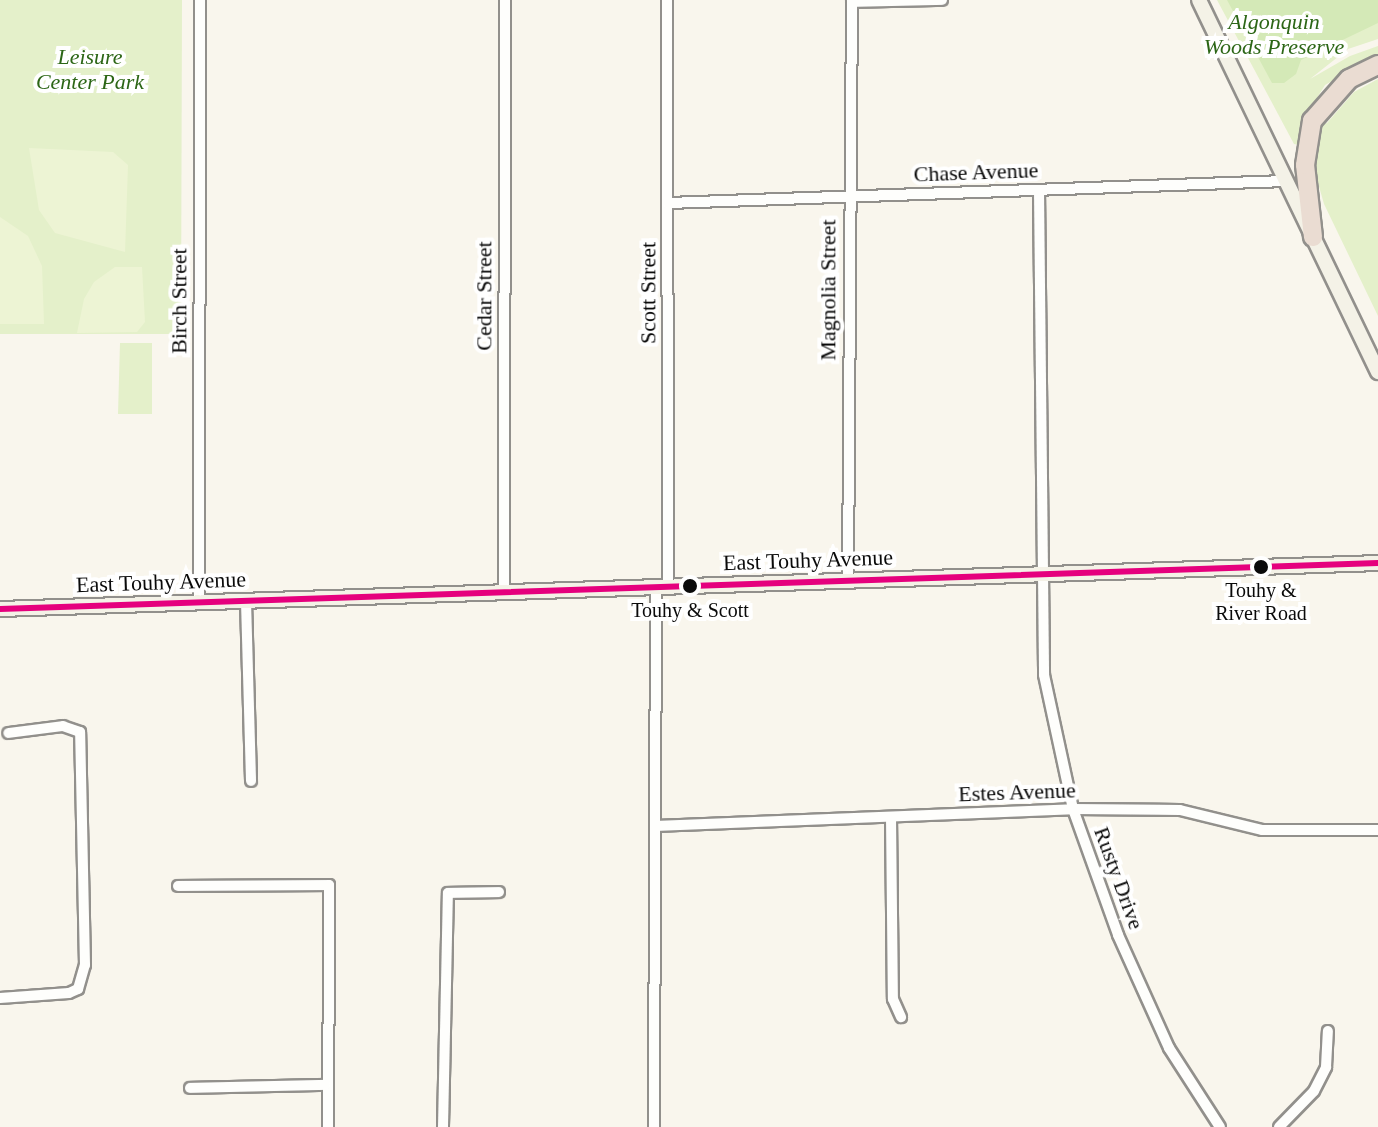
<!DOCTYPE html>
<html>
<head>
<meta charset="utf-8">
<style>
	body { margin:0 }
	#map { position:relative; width:1378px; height:1127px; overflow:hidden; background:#f9f6ed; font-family:Georgia,serif }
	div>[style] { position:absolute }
	.green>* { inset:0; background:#e4f0ca }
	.forest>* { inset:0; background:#d4e9b7 }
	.pitch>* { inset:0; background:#edf4d4 }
	.roads { filter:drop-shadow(2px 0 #92908c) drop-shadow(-2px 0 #92908c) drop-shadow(0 2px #92908c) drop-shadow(0 -2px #92908c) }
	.street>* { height:10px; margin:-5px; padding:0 5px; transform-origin:5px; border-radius:5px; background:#fefefc }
	.secondary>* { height:14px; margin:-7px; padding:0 7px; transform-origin:7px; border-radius:7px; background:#f4f2e7 }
	.highway>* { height:18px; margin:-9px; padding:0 9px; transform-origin:9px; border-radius:9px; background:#eadcd2 }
	.bus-1>* { height:6px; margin:-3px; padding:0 3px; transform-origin:3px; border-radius:3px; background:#e5007d }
	.dots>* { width:22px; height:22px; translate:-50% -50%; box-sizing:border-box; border:4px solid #fff; border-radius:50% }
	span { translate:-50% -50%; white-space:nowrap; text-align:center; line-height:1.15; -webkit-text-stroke:8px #fff; paint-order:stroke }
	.bus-label { font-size:20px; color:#0a0a0a }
	.park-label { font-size:22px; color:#2c6616; font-style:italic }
	.street-label { font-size:22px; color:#0a0a0a }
</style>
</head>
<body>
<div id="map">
	<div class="green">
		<i style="clip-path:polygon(0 0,182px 0,181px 334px,0 334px)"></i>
		<i style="clip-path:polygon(1217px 0,1378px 0,1378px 39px,1348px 49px,1310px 79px,1350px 56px,1378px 46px,1378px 55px,1325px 85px,1309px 111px,1300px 145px,1294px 144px)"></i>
		<i style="clip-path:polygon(1378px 79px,1378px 316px,1324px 204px,1314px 169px,1317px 126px,1327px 123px,1354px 92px)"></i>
		<i style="clip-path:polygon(120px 343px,152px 343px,152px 414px,118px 414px)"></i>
	</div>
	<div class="forest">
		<i style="clip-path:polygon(1227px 0,1378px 0,1378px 23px,1301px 60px,1296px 74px,1284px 83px,1272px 83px)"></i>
	</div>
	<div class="pitch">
		<i style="clip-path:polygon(29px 148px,113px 152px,128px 165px,125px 252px,55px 233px,39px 210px)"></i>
		<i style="clip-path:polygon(0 217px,28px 236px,42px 266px,44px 324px,0 324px)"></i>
		<i style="clip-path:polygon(115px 267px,142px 267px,145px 322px,137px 332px,77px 333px,84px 299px,94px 282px)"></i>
	</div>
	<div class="roads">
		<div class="street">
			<i style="left:667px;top:0;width:586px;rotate:89.9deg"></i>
			<i style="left:852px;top:2px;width:90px;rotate:-1.3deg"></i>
			<i style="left:1039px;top:190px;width:485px;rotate:89.4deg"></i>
			<i style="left:1044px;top:675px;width:137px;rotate:77.8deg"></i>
			<i style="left:1073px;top:809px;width:134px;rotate:70.3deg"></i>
			<i style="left:1118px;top:935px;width:124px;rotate:65.7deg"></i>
			<i style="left:1169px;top:1048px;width:94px;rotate:57.2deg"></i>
			<i style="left:668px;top:203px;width:618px;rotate:-2.04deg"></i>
			<i style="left:848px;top:581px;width:581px;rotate:-89.61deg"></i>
			<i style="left:504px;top:592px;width:592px;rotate:-89.9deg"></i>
			<i style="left:246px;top:601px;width:180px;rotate:88.4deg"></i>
			<i style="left:199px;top:603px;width:603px;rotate:-89.9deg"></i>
			<i style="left:891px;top:817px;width:182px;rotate:89.4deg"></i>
			<i style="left:893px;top:999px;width:20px;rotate:66deg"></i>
			<i style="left:655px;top:826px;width:418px;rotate:-2.3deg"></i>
			<i style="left:1073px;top:809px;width:107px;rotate:0.5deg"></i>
			<i style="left:1180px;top:810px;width:84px;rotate:13.7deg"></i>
			<i style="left:1262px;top:830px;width:116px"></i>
			<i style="left:178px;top:886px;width:151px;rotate:-0.4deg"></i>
			<i style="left:329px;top:885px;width:242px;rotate:90.2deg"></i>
			<i style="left:0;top:998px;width:69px;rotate:-4.1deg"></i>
			<i style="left:69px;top:993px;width:10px;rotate:-24deg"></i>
			<i style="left:78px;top:989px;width:25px;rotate:-74deg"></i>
			<i style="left:85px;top:965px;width:233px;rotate:-91.2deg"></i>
			<i style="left:80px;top:732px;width:18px;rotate:-161deg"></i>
			<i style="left:63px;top:726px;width:55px;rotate:172.7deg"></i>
			<i style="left:190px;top:1088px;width:135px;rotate:-1.3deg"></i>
			<i style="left:443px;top:1127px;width:234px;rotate:-88.8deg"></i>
			<i style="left:448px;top:893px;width:51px;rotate:-1.1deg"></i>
			<i style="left:654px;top:1127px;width:540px;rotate:-89.79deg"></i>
			<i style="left:1279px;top:1127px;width:50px;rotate:-45.8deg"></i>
			<i style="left:1314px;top:1091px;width:27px;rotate:-63deg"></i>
			<i style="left:1326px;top:1067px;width:36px;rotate:-87deg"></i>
		</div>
		<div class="secondary">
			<i style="left:1199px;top:0;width:413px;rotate:64.3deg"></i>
			<i style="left:0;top:609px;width:1379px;rotate:-1.91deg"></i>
		</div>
		<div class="highway">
			<i style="left:1313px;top:237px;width:72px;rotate:-96.3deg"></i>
			<i style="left:1305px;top:165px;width:45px;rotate:-81deg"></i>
			<i style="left:1312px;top:121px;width:56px;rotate:-48.6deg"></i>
			<i style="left:1349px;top:79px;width:32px;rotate:-26deg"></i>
		</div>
	</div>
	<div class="bus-1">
		<i style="left:0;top:609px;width:1379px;rotate:-1.91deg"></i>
	</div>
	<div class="dots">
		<i style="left:1261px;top:567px;background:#0a0a0a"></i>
		<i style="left:690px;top:586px;background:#0a0a0a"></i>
	</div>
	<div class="bus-label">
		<span style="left:1261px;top:602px">Touhy &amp;<br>River Road</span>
		<span style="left:690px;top:610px">Touhy &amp; Scott</span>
	</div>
	<div class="park-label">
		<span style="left:1274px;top:34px">Algonquin<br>Woods Preserve</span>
		<span style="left:90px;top:69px">Leisure<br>Center Park</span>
	</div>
	<div class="street-label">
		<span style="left:976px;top:172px;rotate:-2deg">Chase Avenue</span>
		<span style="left:828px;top:290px;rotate:-90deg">Magnolia Street</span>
		<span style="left:648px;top:293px;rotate:-90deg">Scott Street</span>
		<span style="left:484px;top:296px;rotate:-90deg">Cedar Street</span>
		<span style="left:179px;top:301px;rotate:-90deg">Birch Street</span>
		<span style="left:808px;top:560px;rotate:-2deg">East Touhy Avenue</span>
		<span style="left:161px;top:582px;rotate:-2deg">East Touhy Avenue</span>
		<span style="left:1017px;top:792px;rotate:-2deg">Estes Avenue</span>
		<span style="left:1119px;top:878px;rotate:70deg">Rusty Drive</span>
	</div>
</div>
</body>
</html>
